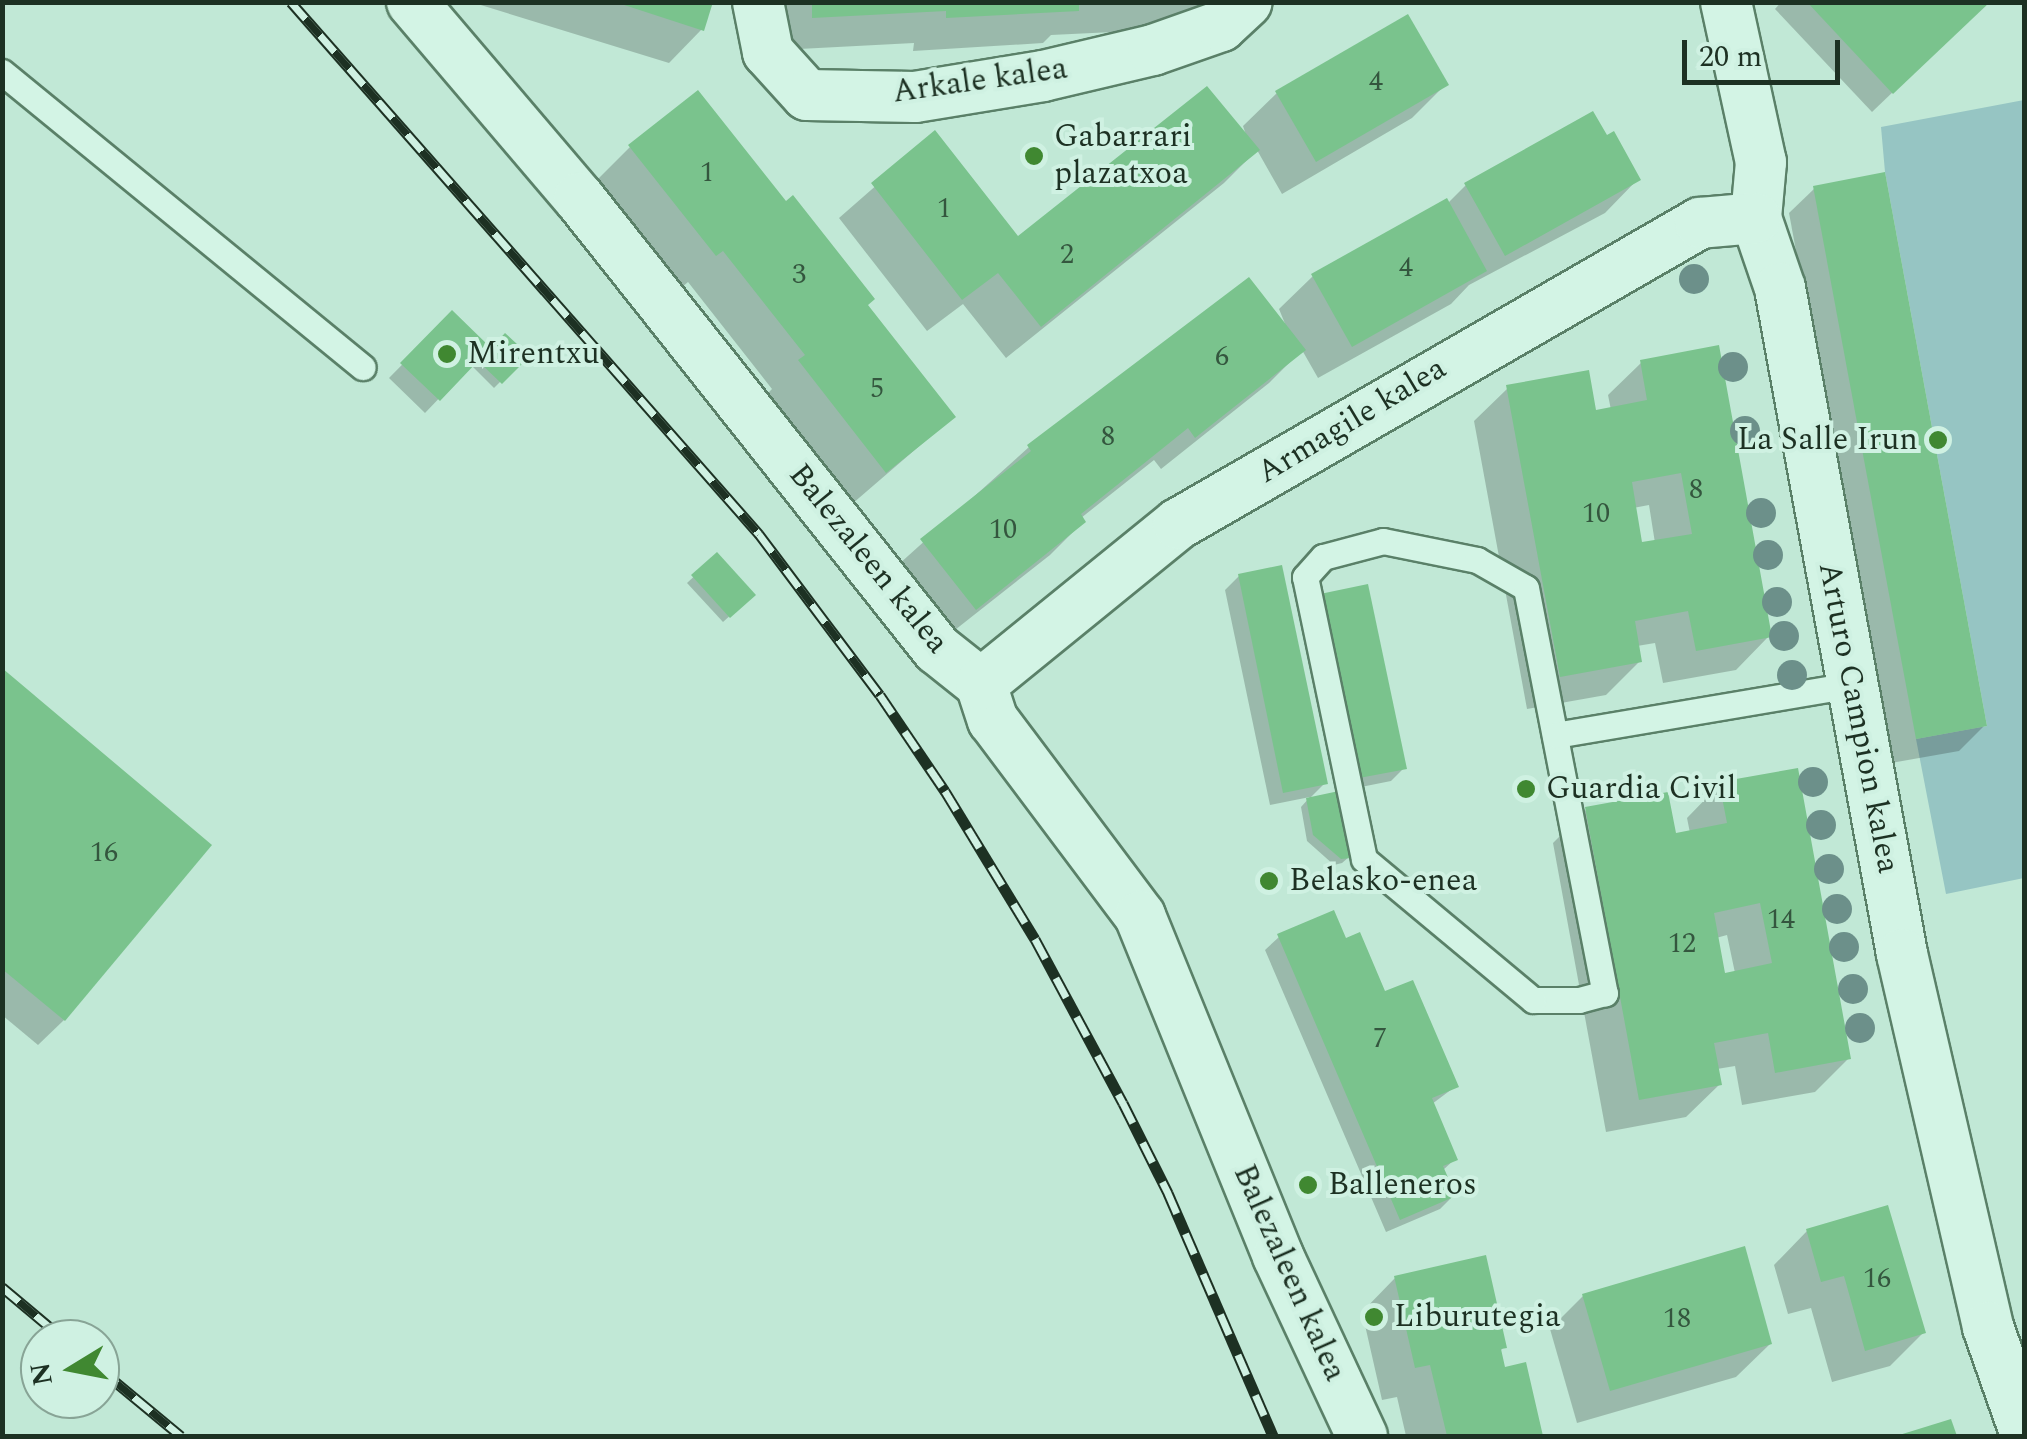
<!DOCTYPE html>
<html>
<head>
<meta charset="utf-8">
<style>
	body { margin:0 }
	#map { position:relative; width:2027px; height:1439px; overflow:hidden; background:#c1e8d6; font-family:Spectral,serif }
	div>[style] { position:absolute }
	.green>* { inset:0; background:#96c5c3 }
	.shadow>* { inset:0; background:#0003 }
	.building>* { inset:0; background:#7ac38d }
	.roads { filter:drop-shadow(2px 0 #5a8068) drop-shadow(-2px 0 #5a8068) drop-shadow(0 2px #5a8068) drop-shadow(0 -2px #5a8068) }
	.service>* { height:25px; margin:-12.5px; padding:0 12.5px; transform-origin:12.5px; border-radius:12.5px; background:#d3f4e5 }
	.minor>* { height:50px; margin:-25px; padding:0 25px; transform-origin:25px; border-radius:25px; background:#d3f4e5 }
	.rail>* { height:11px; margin-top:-5.5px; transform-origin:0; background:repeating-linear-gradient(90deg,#cff1e2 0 22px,#1d3123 0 44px); box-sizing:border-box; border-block:2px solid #1d3123 }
	.trees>* { width:30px; height:30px; margin:-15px; border-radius:50%; background:#6c908a }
	.dots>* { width:28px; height:28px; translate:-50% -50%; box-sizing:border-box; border:5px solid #cff1e2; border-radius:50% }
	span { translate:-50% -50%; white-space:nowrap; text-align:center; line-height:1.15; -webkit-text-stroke:8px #cff1e2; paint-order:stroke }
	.number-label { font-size:28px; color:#34563e }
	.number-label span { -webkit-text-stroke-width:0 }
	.street-label { font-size:32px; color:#1d3123 }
	.poi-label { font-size:32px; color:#1d3123 }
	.left { translate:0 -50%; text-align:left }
	.right { translate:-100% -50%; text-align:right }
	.frame { position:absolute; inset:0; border:5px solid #1d3123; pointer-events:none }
	.north { position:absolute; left:20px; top:1319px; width:100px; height:100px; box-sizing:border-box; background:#cff1e2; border:2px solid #88a496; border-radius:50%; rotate:260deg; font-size:28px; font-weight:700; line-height:40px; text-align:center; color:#1d3123 }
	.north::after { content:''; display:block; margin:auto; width:35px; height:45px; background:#408831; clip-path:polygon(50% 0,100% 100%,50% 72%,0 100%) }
	.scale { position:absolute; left:1682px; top:40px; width:158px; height:45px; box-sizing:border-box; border:5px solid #1d3123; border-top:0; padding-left:12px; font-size:30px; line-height:35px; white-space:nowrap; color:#1d3123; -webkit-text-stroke:8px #cff1e2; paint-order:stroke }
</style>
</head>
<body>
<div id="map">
	<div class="green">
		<i style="clip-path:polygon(2024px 100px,2024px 878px,1946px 894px,1916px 739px,1987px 726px,1885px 172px,1881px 127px)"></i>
	</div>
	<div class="shadow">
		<i style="clip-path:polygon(471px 2px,710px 2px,702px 29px,669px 63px)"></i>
		<i style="clip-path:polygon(777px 2px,1202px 2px,1176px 29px,1051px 35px,1043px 43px,913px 51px,914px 43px,780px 50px)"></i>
		<i style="clip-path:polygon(1781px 2px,1987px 2px,1872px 112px,1775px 9px)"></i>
		<i style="clip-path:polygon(1446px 84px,1412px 118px,1282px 194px,1257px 150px,1224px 183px,1006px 358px,963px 304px,927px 331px,839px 218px,935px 134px,1017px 239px,1247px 138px,1243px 126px,1277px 93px)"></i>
		<i style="clip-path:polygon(630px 147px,866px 305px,953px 417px,852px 504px,766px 395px,772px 389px,688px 282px,681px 288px,597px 180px)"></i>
		<i style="clip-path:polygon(1638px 179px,1605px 213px,1469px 285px,1451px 304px,1318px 378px,1302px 350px,1269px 383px,1161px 469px,1154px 460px,1081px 518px,1083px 522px,1050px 555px,941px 641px,888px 574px,1029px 447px,1288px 331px,1279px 309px,1313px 276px,1447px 204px,1466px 185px)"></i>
		<i style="clip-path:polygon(1815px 188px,1985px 725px,1959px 751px,1891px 763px,1789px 213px)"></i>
		<i style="clip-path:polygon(452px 314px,491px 351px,526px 356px,494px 388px,471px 365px,425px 413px,389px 378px)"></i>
		<i style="clip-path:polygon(evenodd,1642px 362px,1769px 636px,1736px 670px,1663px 683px,1655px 643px,1637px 646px,1640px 661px,1606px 695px,1527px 709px,1474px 421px,1508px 388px,1594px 413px,1611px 410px,1608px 395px,1642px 362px,1649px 505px,1655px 543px,1640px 545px,1633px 508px,1649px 505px)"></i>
		<i style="clip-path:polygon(717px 555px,753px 595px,723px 622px,687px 583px)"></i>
		<i style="clip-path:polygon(1239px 576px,1325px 783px,1308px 800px,1349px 857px,1342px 863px,1334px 865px,1307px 841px,1301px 807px,1310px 797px,1270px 805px,1225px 590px)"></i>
		<i style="clip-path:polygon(1366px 586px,1404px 768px,1391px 781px,1346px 790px)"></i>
		<i style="clip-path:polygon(2px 672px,64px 1020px,38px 1045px,2px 1015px)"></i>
		<i style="clip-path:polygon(evenodd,1720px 784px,1848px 1059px,1815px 1092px,1742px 1105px,1735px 1066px,1717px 1069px,1720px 1084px,1686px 1117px,1606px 1132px,1553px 843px,1586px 810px,1674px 836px,1690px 833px,1687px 818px,1720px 784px,1727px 935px,1735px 973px,1723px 976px,1716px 938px,1727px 935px)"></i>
		<i style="clip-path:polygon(1279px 937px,1345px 941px,1456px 1086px,1432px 1104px,1455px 1159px,1442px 1171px,1453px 1196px,1440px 1209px,1386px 1232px,1265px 950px)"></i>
		<i style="clip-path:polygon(1807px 1231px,1923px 1333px,1890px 1366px,1832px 1382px,1811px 1308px,1788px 1314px,1774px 1265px)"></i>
		<i style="clip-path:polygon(1395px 1278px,1504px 1347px,1499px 1352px,1503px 1370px,1524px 1365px,1541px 1436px,1406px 1436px,1397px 1397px,1382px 1400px,1362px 1312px)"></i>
		<i style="clip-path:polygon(1583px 1296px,1770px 1344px,1736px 1377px,1577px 1423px,1550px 1329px)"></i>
	</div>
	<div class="building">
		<i style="clip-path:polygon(615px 2px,713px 2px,704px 31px)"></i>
		<i style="clip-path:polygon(812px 2px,1079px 2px,1079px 11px,946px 18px,946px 11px,812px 18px)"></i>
		<i style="clip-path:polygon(1807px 2px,1990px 2px,1893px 94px)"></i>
		<i style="clip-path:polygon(1408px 14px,1449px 85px,1316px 162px,1275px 91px)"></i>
		<i style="clip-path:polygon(1207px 86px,1260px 150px,1041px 327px,998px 273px,962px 300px,871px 183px,935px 130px,1018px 236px)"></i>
		<i style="clip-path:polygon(698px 90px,786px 201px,793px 195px,875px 299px,868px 305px,956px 417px,886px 473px,798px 360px,805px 355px,723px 251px,716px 256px,628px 145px)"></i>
		<i style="clip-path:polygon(1593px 111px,1607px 135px,1614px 131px,1641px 180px,1505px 256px,1464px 183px)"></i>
		<i style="clip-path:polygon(1885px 172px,1987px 726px,1916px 739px,1813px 186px)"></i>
		<i style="clip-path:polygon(1447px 198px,1487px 271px,1352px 347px,1311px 274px)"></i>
		<i style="clip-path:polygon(1249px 277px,1306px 350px,1195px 438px,1188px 428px,1081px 514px,1086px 522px,976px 610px,920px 539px,1031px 451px,1027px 445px)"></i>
		<i style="clip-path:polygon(452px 310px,491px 348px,505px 333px,530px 356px,502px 384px,478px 361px,440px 401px,400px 363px)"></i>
		<i style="clip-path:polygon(evenodd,1719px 345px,1772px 637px,1696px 651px,1688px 611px,1635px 621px,1642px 662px,1560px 677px,1506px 385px,1589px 370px,1596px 410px,1647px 400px,1640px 360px,1719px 345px,1681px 473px,1692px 534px,1642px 542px,1632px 482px,1681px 473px)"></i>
		<i style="clip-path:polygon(717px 552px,756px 595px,730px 618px,691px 575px)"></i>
		<i style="clip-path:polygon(1282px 565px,1328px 784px,1283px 793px,1238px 574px)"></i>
		<i style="clip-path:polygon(1368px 584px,1407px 769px,1359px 778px,1320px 594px)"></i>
		<i style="clip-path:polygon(2px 668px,212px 845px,65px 1021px,2px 969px)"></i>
		<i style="clip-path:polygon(evenodd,1798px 768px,1851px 1059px,1775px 1073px,1768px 1033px,1714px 1043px,1722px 1085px,1639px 1100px,1585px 807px,1668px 792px,1676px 833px,1727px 823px,1719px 782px,1798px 768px,1760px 903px,1772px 963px,1725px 973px,1714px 913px,1760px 903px)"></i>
		<i style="clip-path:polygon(1339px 791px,1351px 858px,1341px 859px,1313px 835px,1306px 798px)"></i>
		<i style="clip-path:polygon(1334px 910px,1346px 938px,1360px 932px,1385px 991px,1413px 980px,1459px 1087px,1432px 1098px,1458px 1160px,1443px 1166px,1456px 1196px,1400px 1220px,1277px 934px)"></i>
		<i style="clip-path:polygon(1888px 1205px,1926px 1333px,1865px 1351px,1844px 1276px,1821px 1282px,1806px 1229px)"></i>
		<i style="clip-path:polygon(1745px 1246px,1772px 1344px,1610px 1391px,1582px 1294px)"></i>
		<i style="clip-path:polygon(1486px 1255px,1507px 1348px,1501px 1349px,1505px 1367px,1526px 1362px,1543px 1436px,1447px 1436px,1430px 1365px,1415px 1368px,1394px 1276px)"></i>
		<i style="clip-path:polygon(1951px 1419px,1957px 1436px,1896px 1436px)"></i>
	</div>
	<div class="roads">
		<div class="service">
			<i style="left:2px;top:72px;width:466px;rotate:39.3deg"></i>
			<i style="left:1383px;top:541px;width:96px;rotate:11.4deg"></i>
			<i style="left:1477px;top:560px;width:56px;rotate:29.7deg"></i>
			<i style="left:1526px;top:588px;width:413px;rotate:79deg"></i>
			<i style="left:1605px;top:993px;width:27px;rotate:165deg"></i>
			<i style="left:1579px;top:1000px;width:46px;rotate:180deg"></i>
			<i style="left:1533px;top:1000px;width:220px;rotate:-140.2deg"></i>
			<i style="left:1364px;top:859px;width:288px;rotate:-101.8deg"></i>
			<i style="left:1305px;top:577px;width:27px;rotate:-48deg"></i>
			<i style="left:1323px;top:557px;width:62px;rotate:-14.9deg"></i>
			<i style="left:1555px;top:735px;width:299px;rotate:-9.6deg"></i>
		</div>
		<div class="minor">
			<i style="left:412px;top:2px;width:257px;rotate:49.6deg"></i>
			<i style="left:579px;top:198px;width:576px;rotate:51.56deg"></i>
			<i style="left:937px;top:649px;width:56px;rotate:38.5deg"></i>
			<i style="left:981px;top:684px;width:38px;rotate:72deg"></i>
			<i style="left:993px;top:720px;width:245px;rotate:53.1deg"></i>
			<i style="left:1140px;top:916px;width:367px;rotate:67.9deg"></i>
			<i style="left:1278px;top:1256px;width:199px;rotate:65deg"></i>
			<i style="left:758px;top:2px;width:51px;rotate:78.7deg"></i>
			<i style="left:768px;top:52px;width:58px;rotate:47.8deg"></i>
			<i style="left:807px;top:95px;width:108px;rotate:1.1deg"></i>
			<i style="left:915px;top:97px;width:130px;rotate:-9.3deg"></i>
			<i style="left:1043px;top:76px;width:113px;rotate:-13.3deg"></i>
			<i style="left:1153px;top:50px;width:72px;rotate:-19.4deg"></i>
			<i style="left:1221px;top:26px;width:35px;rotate:-43deg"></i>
			<i style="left:1726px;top:2px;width:164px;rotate:77.7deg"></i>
			<i style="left:1761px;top:162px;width:56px;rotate:95.1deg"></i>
			<i style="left:1756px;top:218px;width:74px;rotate:71.1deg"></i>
			<i style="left:1780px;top:288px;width:677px;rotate:79.62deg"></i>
			<i style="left:1902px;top:954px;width:383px;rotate:77deg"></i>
			<i style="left:1988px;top:1327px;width:108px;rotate:70.6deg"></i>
			<i style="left:981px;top:684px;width:254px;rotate:-39.1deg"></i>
			<i style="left:1178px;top:524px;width:603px;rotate:-29.97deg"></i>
			<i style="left:1700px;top:223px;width:56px;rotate:-5.1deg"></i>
		</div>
	</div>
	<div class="rail">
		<i style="left:291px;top:2px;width:709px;rotate:48.66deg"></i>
		<i style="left:759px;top:534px;width:201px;rotate:53.1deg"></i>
		<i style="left:880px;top:695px;width:116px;rotate:55.9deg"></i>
		<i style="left:945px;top:791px;width:173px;rotate:58.7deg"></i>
		<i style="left:1035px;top:939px;width:186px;rotate:61.8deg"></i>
		<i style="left:1123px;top:1103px;width:101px;rotate:63.4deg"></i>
		<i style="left:1168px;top:1193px;width:265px;rotate:66.6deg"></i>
		<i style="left:2px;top:1287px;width:81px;rotate:40deg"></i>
		<i style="left:100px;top:1369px;width:105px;rotate:39.6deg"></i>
	</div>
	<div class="trees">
		<i style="left:1694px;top:279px"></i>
		<i style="left:1733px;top:367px"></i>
		<i style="left:1745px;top:431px"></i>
		<i style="left:1761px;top:513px"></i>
		<i style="left:1768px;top:555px"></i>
		<i style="left:1777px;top:602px"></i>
		<i style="left:1784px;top:636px"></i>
		<i style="left:1792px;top:675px"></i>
		<i style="left:1813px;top:782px"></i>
		<i style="left:1821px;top:825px"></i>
		<i style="left:1829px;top:869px"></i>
		<i style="left:1837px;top:909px"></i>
		<i style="left:1844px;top:947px"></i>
		<i style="left:1853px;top:989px"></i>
		<i style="left:1860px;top:1028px"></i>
	</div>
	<div class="dots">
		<i style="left:1034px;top:156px;background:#408831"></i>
		<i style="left:447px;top:354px;background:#408831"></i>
		<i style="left:1938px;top:440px;background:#408831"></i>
		<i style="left:1526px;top:789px;background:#408831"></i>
		<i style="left:1269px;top:881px;background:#408831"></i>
		<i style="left:1308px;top:1185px;background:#408831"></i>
		<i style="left:1374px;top:1317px;background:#408831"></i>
	</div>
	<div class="number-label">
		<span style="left:1376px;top:82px">4</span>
		<span style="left:707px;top:173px">1</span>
		<span style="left:944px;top:209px">1</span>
		<span style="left:1067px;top:255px">2</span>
		<span style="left:1406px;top:268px">4</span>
		<span style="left:799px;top:275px">3</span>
		<span style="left:1222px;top:357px">6</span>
		<span style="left:877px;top:389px">5</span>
		<span style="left:1108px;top:437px">8</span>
		<span style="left:1696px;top:490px">8</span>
		<span style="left:1596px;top:514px">10</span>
		<span style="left:1003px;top:530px">10</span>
		<span style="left:104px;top:853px">16</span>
		<span style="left:1781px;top:920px">14</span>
		<span style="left:1682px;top:944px">12</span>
		<span style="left:1380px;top:1039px">7</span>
		<span style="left:1877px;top:1279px">16</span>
		<span style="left:1677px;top:1319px">18</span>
	</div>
	<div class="street-label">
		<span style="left:980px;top:81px;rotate:-8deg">Arkale kalea</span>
		<span style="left:1352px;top:421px;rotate:-31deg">Armagile kalea</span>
		<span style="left:868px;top:559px;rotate:51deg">Balezaleen kalea</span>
		<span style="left:1858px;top:718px;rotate:79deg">Arturo Campion kalea</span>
		<span style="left:1289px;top:1273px;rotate:66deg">Balezaleen kalea</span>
	</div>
	<div class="poi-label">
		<span class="left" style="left:1054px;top:156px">Gabarrari<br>plazatxoa</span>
		<span class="left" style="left:467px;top:354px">Mirentxu</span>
		<span class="right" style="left:1918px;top:440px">La Salle Irun</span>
		<span class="left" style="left:1546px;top:789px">Guardia Civil</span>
		<span class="left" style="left:1289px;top:881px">Belasko-enea</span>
		<span class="left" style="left:1328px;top:1185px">Balleneros</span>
		<span class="left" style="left:1394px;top:1317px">Liburutegia</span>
	</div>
	<div class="frame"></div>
	<div class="north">N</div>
	<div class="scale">20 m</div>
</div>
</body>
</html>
